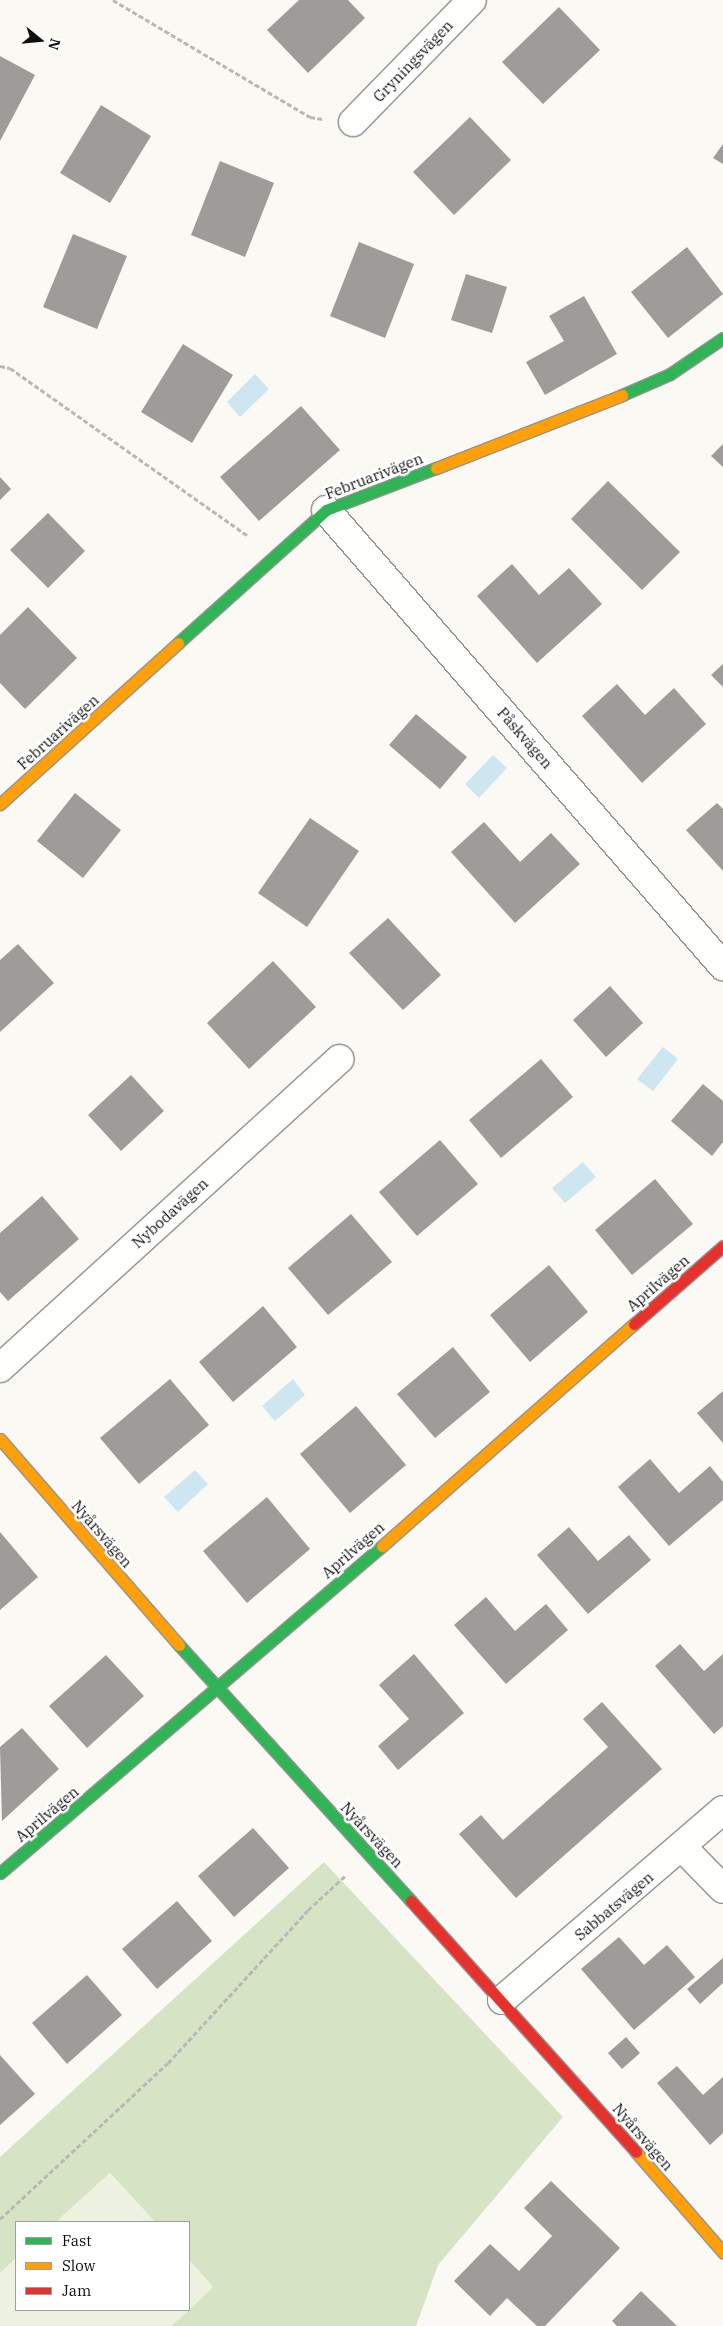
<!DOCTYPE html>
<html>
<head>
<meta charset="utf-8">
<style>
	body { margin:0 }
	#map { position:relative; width:723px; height:2326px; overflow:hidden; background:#faf9f4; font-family:"IBM Plex Serif",serif }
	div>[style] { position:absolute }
	.forest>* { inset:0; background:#d6e4c5 }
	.pitch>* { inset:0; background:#edf2e0 }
	.water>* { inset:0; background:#cee6f0 }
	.building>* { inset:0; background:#9e9c99 }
	.path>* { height:3px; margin-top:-1.5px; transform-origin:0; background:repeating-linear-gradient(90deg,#b8b8b7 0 5px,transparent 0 7.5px) }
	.roads { filter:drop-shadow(1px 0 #949492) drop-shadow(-1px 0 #949492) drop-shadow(0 1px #949492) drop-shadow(0 -1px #949492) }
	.street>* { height:28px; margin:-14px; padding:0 14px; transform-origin:14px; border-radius:14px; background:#fefefd }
	.fast>* { height:11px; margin:-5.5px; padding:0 5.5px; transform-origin:5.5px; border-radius:5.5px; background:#30b455 }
	.slow>* { height:11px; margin:-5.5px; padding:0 5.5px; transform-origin:5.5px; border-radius:5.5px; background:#ff9f0a }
	.jam>* { height:11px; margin:-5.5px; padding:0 5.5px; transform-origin:5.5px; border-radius:5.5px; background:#e5322d }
	span { translate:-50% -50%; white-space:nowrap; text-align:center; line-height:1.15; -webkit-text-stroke:5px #fff; paint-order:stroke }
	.street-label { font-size:15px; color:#0e0e0e }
	.legend { position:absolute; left:15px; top:2221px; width:175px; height:90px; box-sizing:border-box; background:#fff; border:1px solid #9f9f9f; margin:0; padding:6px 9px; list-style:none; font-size:15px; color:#0e0e0e }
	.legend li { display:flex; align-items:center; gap:10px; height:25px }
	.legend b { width:25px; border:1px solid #9f9f9f }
	.north { position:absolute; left:15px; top:15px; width:50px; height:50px; -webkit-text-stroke:4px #fff; paint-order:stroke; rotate:107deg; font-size:14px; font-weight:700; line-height:20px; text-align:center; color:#0e0e0e }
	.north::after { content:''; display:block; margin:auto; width:18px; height:22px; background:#0e0e0e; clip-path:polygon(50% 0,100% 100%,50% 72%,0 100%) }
</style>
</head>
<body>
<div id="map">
	<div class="forest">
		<i style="clip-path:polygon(324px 1862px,563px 2117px,438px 2265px,416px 2326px,171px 2326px,213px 2287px,189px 2260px,189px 2222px,155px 2222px,110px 2173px,56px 2222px,16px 2222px,16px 2258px,0 2273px,0 2157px)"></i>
	</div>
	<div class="pitch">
		<i style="clip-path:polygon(110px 2173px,155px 2222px,56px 2222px)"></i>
		<i style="clip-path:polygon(16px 2258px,16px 2310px,189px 2310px,171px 2326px,0 2326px,0 2273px)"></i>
		<i style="clip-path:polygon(189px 2260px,213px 2287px,189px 2310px)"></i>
	</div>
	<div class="water">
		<i style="clip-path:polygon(255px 374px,269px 389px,240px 417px,227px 402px)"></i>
		<i style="clip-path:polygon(493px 755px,507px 768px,479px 798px,465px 784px)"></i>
		<i style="clip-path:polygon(663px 1047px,678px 1059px,653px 1091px,637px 1079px)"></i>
		<i style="clip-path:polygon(583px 1162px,596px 1177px,565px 1203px,552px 1188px)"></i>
		<i style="clip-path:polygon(293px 1379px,305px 1395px,275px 1421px,262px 1406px)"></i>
		<i style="clip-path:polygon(195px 1470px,208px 1484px,178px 1512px,164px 1497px)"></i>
	</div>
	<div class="building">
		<i style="clip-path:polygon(299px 0,348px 0,365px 18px,308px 73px,267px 30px)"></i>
		<i style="clip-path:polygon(559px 7px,600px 50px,543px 104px,502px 62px)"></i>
		<i style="clip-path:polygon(0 56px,35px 75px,0 141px)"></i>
		<i style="clip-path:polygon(101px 105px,151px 136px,110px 203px,60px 173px)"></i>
		<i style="clip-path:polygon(470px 117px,511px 160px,454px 215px,413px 172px)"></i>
		<i style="clip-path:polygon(723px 144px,723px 164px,713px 158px)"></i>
		<i style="clip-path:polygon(220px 161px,274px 183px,245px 257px,191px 235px)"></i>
		<i style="clip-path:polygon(73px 234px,127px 256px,97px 329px,43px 307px)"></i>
		<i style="clip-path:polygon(359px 242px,414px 264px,385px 338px,330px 316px)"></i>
		<i style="clip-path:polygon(687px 247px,723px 294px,668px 338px,631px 292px)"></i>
		<i style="clip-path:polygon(466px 274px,507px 287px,492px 333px,451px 320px)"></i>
		<i style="clip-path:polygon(584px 296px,617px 354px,545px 395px,526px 362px,564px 341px,549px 316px)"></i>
		<i style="clip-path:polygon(183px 344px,233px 375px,192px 443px,141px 412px)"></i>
		<i style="clip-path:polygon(301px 406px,340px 450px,259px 521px,220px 477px)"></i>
		<i style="clip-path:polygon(723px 444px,723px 467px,711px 456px)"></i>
		<i style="clip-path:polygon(0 477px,11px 489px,0 500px)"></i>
		<i style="clip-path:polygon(608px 481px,680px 552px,642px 590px,571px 519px)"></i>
		<i style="clip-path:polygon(48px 513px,85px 551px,48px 588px,10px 550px)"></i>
		<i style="clip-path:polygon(512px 564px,539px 595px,569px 568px,602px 604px,537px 663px,477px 596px)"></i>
		<i style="clip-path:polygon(28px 607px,77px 658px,25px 709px,0 683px,0 635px)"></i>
		<i style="clip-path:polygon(723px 664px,723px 687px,711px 675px)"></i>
		<i style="clip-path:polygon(617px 684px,645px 715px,674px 688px,706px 724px,642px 783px,582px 716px)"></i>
		<i style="clip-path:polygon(416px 714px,467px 757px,440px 789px,389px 745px)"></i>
		<i style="clip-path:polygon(75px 793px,121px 830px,83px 878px,37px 841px)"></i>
		<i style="clip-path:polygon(717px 803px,723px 809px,723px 871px,686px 830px)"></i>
		<i style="clip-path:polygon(310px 818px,359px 851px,307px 927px,258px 893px)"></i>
		<i style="clip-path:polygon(484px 822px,520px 862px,551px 833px,580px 864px,515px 923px,451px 852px)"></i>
		<i style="clip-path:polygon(388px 918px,441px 975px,403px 1010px,349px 953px)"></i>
		<i style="clip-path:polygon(18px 944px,54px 983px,0 1032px,0 960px)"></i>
		<i style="clip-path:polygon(273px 961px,316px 1007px,249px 1069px,207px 1023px)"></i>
		<i style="clip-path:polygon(610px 986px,643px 1023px,606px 1057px,573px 1020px)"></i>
		<i style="clip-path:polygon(541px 1059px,573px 1097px,501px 1158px,469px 1120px)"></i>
		<i style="clip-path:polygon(131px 1075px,164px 1111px,121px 1151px,88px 1115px)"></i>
		<i style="clip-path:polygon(703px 1084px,723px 1101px,723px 1142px,712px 1156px,671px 1121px)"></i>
		<i style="clip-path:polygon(440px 1140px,478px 1184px,417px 1236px,379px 1192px)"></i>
		<i style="clip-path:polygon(655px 1179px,693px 1224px,632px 1275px,595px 1230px)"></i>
		<i style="clip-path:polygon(42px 1196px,79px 1239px,8px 1301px,0 1292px,0 1233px)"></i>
		<i style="clip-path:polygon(351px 1214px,392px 1262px,328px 1315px,288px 1268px)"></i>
		<i style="clip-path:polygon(549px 1265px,588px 1312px,530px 1362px,490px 1315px)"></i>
		<i style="clip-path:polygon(263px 1306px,297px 1347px,233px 1402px,199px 1362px)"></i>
		<i style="clip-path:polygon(453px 1347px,490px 1392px,435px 1438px,397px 1394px)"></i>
		<i style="clip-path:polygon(170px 1379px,209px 1425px,139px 1484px,100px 1438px)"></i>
		<i style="clip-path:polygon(723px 1391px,723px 1443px,697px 1413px)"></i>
		<i style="clip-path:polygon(356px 1406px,406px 1465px,350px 1513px,300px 1454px)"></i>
		<i style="clip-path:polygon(650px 1459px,679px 1493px,710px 1466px,723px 1482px,723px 1500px,669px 1546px,618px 1487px)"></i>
		<i style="clip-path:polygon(267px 1497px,310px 1549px,247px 1603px,203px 1551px)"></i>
		<i style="clip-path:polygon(569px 1527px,598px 1561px,629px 1535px,651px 1560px,588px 1614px,537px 1555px)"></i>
		<i style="clip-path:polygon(0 1532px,38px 1577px,0 1610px)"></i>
		<i style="clip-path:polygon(486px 1597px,515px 1631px,546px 1604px,568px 1630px,506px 1684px,454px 1625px)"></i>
		<i style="clip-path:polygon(680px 1644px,704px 1671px,723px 1654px,723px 1726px,714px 1734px,655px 1666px)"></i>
		<i style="clip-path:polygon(414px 1654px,464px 1713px,398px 1770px,378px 1746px,409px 1719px,379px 1685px)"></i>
		<i style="clip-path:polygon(106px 1655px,144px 1696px,87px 1748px,49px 1706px)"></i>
		<i style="clip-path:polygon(602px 1702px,662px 1769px,516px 1898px,459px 1834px,481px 1815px,503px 1840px,608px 1747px,583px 1719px)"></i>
		<i style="clip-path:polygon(22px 1728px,59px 1769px,2px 1821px,0 1747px)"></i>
		<i style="clip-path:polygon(253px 1828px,289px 1868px,234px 1917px,198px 1876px)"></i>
		<i style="clip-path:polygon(177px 1901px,212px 1941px,157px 1989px,122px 1949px)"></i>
		<i style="clip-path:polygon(619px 1937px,644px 1965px,667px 1945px,695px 1977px,634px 2030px,581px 1969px)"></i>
		<i style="clip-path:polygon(723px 1958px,723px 1983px,700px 2004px,687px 1989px)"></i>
		<i style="clip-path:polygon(87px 1975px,122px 2015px,67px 2064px,32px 2023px)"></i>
		<i style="clip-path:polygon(626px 2037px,640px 2053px,622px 2069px,608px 2053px)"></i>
		<i style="clip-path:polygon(0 2055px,35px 2094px,0 2125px)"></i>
		<i style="clip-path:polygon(677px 2066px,703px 2095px,723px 2077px,723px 2133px,710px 2145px,657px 2083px)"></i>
		<i style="clip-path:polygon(551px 2181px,620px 2248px,545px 2326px,537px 2326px,507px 2298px,490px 2316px,454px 2281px,490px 2244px,519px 2271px,552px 2236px,524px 2208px)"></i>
		<i style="clip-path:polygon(641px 2291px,677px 2326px,617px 2326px,612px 2321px)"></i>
	</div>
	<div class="path">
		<i style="left:113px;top:0;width:229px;rotate:30.7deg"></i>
		<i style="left:310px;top:117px;width:13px;rotate:9deg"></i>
		<i style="left:0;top:366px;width:10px;rotate:11deg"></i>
		<i style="left:10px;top:368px;width:291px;rotate:35.2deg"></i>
		<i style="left:0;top:2219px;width:229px;rotate:-42.9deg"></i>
		<i style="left:168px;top:2063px;width:207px;rotate:-47.5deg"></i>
		<i style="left:308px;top:1910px;width:50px;rotate:-42.6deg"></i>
	</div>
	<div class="roads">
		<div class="street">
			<i style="left:353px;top:122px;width:170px;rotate:-45.7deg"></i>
			<i style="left:326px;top:510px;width:605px;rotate:48.96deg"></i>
			<i style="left:0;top:1368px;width:459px;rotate:-42.3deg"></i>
			<i style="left:683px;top:1848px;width:57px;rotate:45.7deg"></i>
			<i style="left:502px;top:2000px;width:291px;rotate:-40.7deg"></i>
		</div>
		<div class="fast">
			<i style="left:622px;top:395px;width:52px;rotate:-23.6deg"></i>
			<i style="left:670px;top:374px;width:64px;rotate:-34.2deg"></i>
			<i style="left:178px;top:643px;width:199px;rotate:-41.9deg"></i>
			<i style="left:326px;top:510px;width:118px;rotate:-20.9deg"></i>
			<i style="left:179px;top:1645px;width:345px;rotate:47.8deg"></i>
			<i style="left:0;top:1873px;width:503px;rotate:-40.56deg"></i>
		</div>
		<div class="slow">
			<i style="left:436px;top:468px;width:200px;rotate:-21.4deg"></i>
			<i style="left:0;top:804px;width:240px;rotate:-42.1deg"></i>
			<i style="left:0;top:1439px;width:273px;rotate:49deg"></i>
			<i style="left:382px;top:1546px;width:336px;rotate:-41.4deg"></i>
			<i style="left:636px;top:2152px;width:133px;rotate:49deg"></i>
		</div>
		<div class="jam">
			<i style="left:634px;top:1324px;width:118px;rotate:-41.2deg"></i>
			<i style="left:411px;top:1901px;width:337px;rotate:48.1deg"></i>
		</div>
	</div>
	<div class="street-label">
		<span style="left:413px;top:61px;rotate:-46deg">Gryningsvägen</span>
		<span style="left:374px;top:476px;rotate:-21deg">Februarivägen</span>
		<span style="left:58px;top:732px;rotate:-42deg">Februarivägen</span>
		<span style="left:525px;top:738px;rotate:49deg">Påskvägen</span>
		<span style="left:170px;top:1213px;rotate:-42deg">Nybodavägen</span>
		<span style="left:658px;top:1283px;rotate:-41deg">Aprilvägen</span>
		<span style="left:102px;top:1534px;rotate:49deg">Nyårsvägen</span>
		<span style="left:353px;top:1550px;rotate:-41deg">Aprilvägen</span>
		<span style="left:47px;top:1814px;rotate:-40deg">Aprilvägen</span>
		<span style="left:372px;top:1835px;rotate:47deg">Nyårsvägen</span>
		<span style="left:614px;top:1906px;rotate:-40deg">Sabbatsvägen</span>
		<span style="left:643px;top:2137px;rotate:49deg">Nyårsvägen</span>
	</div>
	<ul class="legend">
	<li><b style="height:6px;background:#30b455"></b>Fast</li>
	<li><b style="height:6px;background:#ff9f0a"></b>Slow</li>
	<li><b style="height:6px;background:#e5322d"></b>Jam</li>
	</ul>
	<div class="north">N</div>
</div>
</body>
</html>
